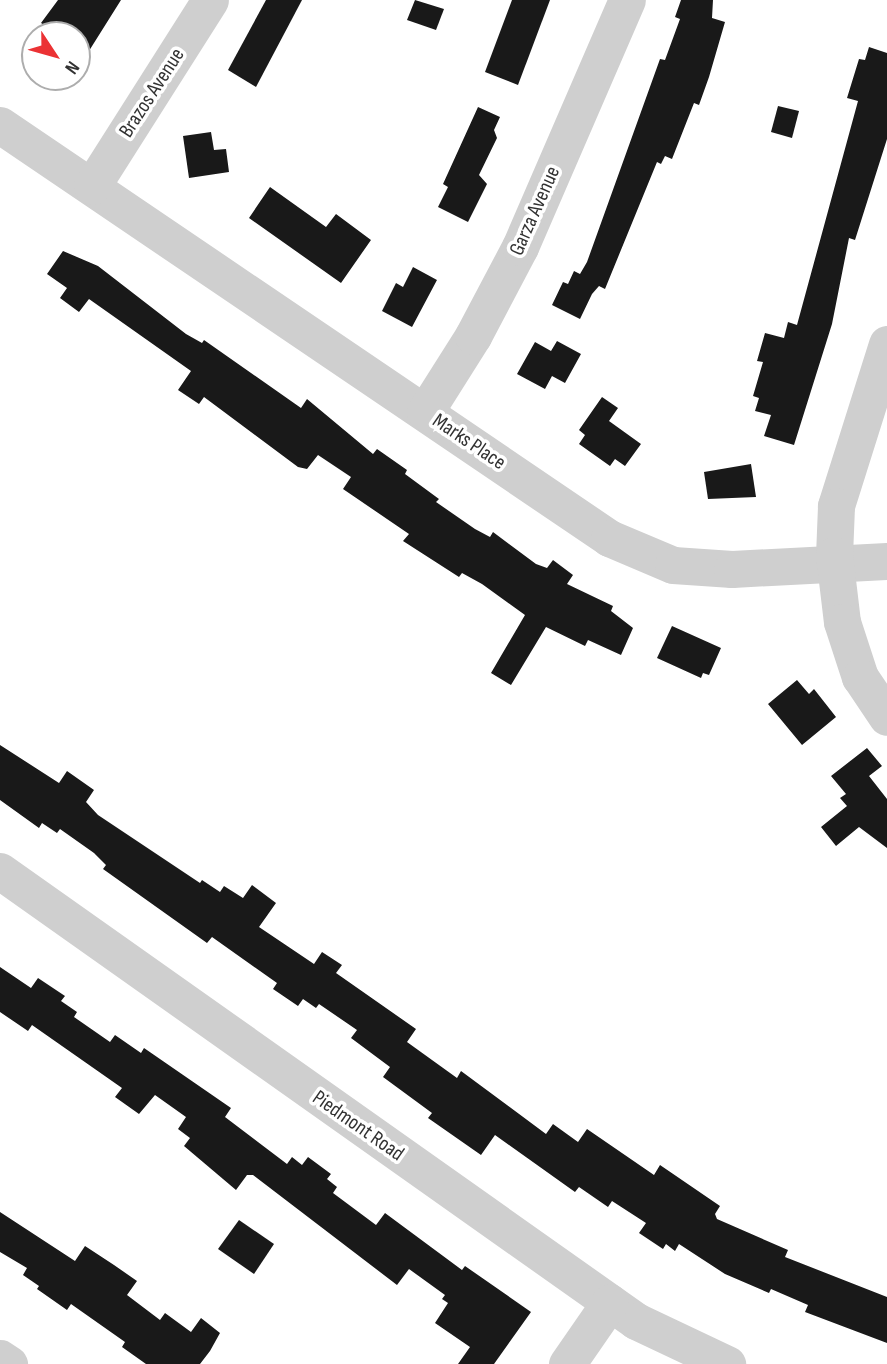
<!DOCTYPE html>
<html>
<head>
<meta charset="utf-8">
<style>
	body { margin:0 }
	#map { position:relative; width:887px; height:1364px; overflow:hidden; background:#fff; font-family:"Sofia Sans Condensed",sans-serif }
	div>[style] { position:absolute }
	.building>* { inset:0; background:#191919 }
	.minor>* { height:37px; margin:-18.5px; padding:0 18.5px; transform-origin:18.5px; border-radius:18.5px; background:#cfcfcf }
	span { translate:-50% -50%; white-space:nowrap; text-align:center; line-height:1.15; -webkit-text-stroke:7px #fff; paint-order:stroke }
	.street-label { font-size:21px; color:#323232 }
	.north { position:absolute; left:21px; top:21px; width:70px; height:70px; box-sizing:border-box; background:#fff; border:2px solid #adadad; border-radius:50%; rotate:126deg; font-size:19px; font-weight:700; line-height:28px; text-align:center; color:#323232 }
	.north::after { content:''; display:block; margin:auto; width:24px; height:32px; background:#eb3234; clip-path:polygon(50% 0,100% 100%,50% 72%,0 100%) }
</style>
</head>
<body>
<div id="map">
	<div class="building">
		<i style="clip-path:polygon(58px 0,121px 0,77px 70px,77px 35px,39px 35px,46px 26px,41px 23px)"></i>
		<i style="clip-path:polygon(266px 0,302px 0,256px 87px,228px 70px)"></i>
		<i style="clip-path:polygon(415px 0,444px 9px,436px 30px,407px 20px)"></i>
		<i style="clip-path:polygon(512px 0,550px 0,518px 85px,485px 72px)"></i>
		<i style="clip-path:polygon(681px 0,713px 0,712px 18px,725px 22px,709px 77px,699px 105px,694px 103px,672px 159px,665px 156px,661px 164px,657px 162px,605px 289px,599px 286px,592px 294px,580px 319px,552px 305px,563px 282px,568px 284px,574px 271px,580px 274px,587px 262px,660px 59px,665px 60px,680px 19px,675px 17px)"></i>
		<i style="clip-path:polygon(869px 47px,887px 53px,887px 139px,855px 240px,849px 238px,832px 324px,794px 445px,764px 436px,771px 415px,755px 411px,759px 398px,753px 396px,763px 362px,757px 361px,765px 333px,784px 338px,788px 322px,797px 325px,858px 101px,847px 98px,859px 59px,865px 60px)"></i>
		<i style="clip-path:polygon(778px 106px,799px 111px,792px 138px,771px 132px)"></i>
		<i style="clip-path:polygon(478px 107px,500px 117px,494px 130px,497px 138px,479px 175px,487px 184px,468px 222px,438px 207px,448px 187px,443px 184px)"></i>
		<i style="clip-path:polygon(211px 132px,214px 150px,226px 149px,229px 172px,189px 178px,183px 136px)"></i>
		<i style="clip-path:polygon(270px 187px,326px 227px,336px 214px,371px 240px,341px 283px,249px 218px)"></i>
		<i style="clip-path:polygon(63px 251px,98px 266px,186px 334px,202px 343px,204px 340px,301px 408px,307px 399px,373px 454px,377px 449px,407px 470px,405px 474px,439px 499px,436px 502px,475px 529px,490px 537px,493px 532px,536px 564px,547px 568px,553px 560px,573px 575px,567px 584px,613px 606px,611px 611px,633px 628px,621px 655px,588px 640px,585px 646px,546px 627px,511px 685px,491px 673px,525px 615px,482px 584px,462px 573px,459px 577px,403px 541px,409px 534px,343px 489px,351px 477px,318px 455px,307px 469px,298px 467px,204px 397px,199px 404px,178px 390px,191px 371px,89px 299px,79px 312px,60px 298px,67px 288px,47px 274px)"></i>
		<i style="clip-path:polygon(413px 267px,437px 280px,412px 327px,382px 311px,396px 283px,403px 287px)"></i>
		<i style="clip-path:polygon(557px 341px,581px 354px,565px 383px,552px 376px,545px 389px,517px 374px,535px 342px,551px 351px)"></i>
		<i style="clip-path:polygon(602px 397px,618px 408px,609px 421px,641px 444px,625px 466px,615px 459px,610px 466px,579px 444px,585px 435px,579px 430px)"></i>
		<i style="clip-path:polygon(751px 464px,756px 497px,708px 499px,704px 472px)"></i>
		<i style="clip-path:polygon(672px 626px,721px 648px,709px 675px,703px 673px,701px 678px,657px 658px)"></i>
		<i style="clip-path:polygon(797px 680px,809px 694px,814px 689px,836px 717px,802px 745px,768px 704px)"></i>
		<i style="clip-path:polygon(0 745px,59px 783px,67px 771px,94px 790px,86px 802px,98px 815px,200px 883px,202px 880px,220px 892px,224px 886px,243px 898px,252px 885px,276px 903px,259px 927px,314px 964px,322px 952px,342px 965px,336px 973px,416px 1029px,407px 1042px,457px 1078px,461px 1071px,546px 1134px,553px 1124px,578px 1142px,587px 1129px,654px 1175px,660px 1165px,720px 1206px,715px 1214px,717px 1219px,788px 1250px,785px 1257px,887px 1297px,887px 1343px,805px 1312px,808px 1305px,771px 1289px,769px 1293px,725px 1274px,679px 1244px,675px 1251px,666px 1244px,663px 1249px,639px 1233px,646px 1223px,612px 1201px,608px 1207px,579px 1187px,575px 1192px,495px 1135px,481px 1155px,428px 1118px,432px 1113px,383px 1077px,390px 1067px,351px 1038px,357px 1030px,319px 1004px,316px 1008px,303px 999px,298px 1006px,273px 989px,277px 983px,212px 937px,207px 943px,103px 869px,106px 865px,94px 853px,60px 829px,57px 833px,42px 823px,39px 828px,0 800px)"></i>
		<i style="clip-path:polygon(867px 748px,882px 766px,869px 776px,887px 799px,887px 848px,859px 827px,836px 846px,821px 827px,847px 806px,840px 798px,846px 794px,831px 776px)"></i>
		<i style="clip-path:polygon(0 967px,31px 988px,38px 978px,65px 996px,61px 1001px,77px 1012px,74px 1017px,110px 1042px,115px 1035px,141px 1053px,144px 1048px,231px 1108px,225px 1117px,287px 1164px,292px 1157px,302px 1165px,308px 1157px,331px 1174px,327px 1179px,337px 1187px,333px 1193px,376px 1225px,385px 1213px,462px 1270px,465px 1266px,531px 1312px,494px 1364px,458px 1364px,470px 1347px,435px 1323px,448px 1303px,442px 1299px,445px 1295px,409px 1269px,397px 1285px,253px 1175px,247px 1175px,236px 1190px,184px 1146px,190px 1138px,178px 1129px,186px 1117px,155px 1095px,139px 1114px,115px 1097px,122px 1088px,32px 1025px,28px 1031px,0 1012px)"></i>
		<i style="clip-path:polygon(0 1212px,75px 1261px,85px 1246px,114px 1265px,137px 1281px,127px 1295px,160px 1320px,165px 1313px,191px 1332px,201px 1318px,220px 1333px,210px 1351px,200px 1364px,146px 1364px,122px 1347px,125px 1342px,71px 1304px,67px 1310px,37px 1289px,39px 1286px,23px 1275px,27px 1268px,0 1252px)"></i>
		<i style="clip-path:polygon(239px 1220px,274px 1244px,254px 1274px,218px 1249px)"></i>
	</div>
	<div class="minor">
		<i style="left:0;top:125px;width:736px;rotate:34.14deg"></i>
		<i style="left:609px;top:538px;width:69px;rotate:22.9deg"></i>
		<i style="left:673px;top:565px;width:59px;rotate:3.9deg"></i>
		<i style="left:732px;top:569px;width:155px;rotate:-3deg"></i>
		<i style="left:92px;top:186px;width:220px;rotate:-57.6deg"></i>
		<i style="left:887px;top:344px;width:170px;rotate:107.5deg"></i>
		<i style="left:836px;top:506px;width:49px;rotate:92.3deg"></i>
		<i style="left:834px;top:555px;width:67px;rotate:83.2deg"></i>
		<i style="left:842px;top:622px;width:58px;rotate:71.9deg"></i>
		<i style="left:860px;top:677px;width:48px;rotate:56deg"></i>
		<i style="left:425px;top:412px;width:90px;rotate:-57.7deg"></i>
		<i style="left:473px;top:336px;width:101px;rotate:-62.2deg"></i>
		<i style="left:520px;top:247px;width:269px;rotate:-66.6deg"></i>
		<i style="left:0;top:871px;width:779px;rotate:35.28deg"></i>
		<i style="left:636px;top:1321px;width:101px;rotate:25.3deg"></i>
		<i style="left:0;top:1358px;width:11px;rotate:34deg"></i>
		<i style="left:567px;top:1364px;width:75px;rotate:-55.3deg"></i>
	</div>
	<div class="street-label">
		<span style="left:152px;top:93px;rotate:-57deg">Brazos Avenue</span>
		<span style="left:535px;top:211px;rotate:-66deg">Garza Avenue</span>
		<span style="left:469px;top:442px;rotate:34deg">Marks Place</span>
		<span style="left:358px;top:1126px;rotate:35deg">Piedmont Road</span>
	</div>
	<div class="north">N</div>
</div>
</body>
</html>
